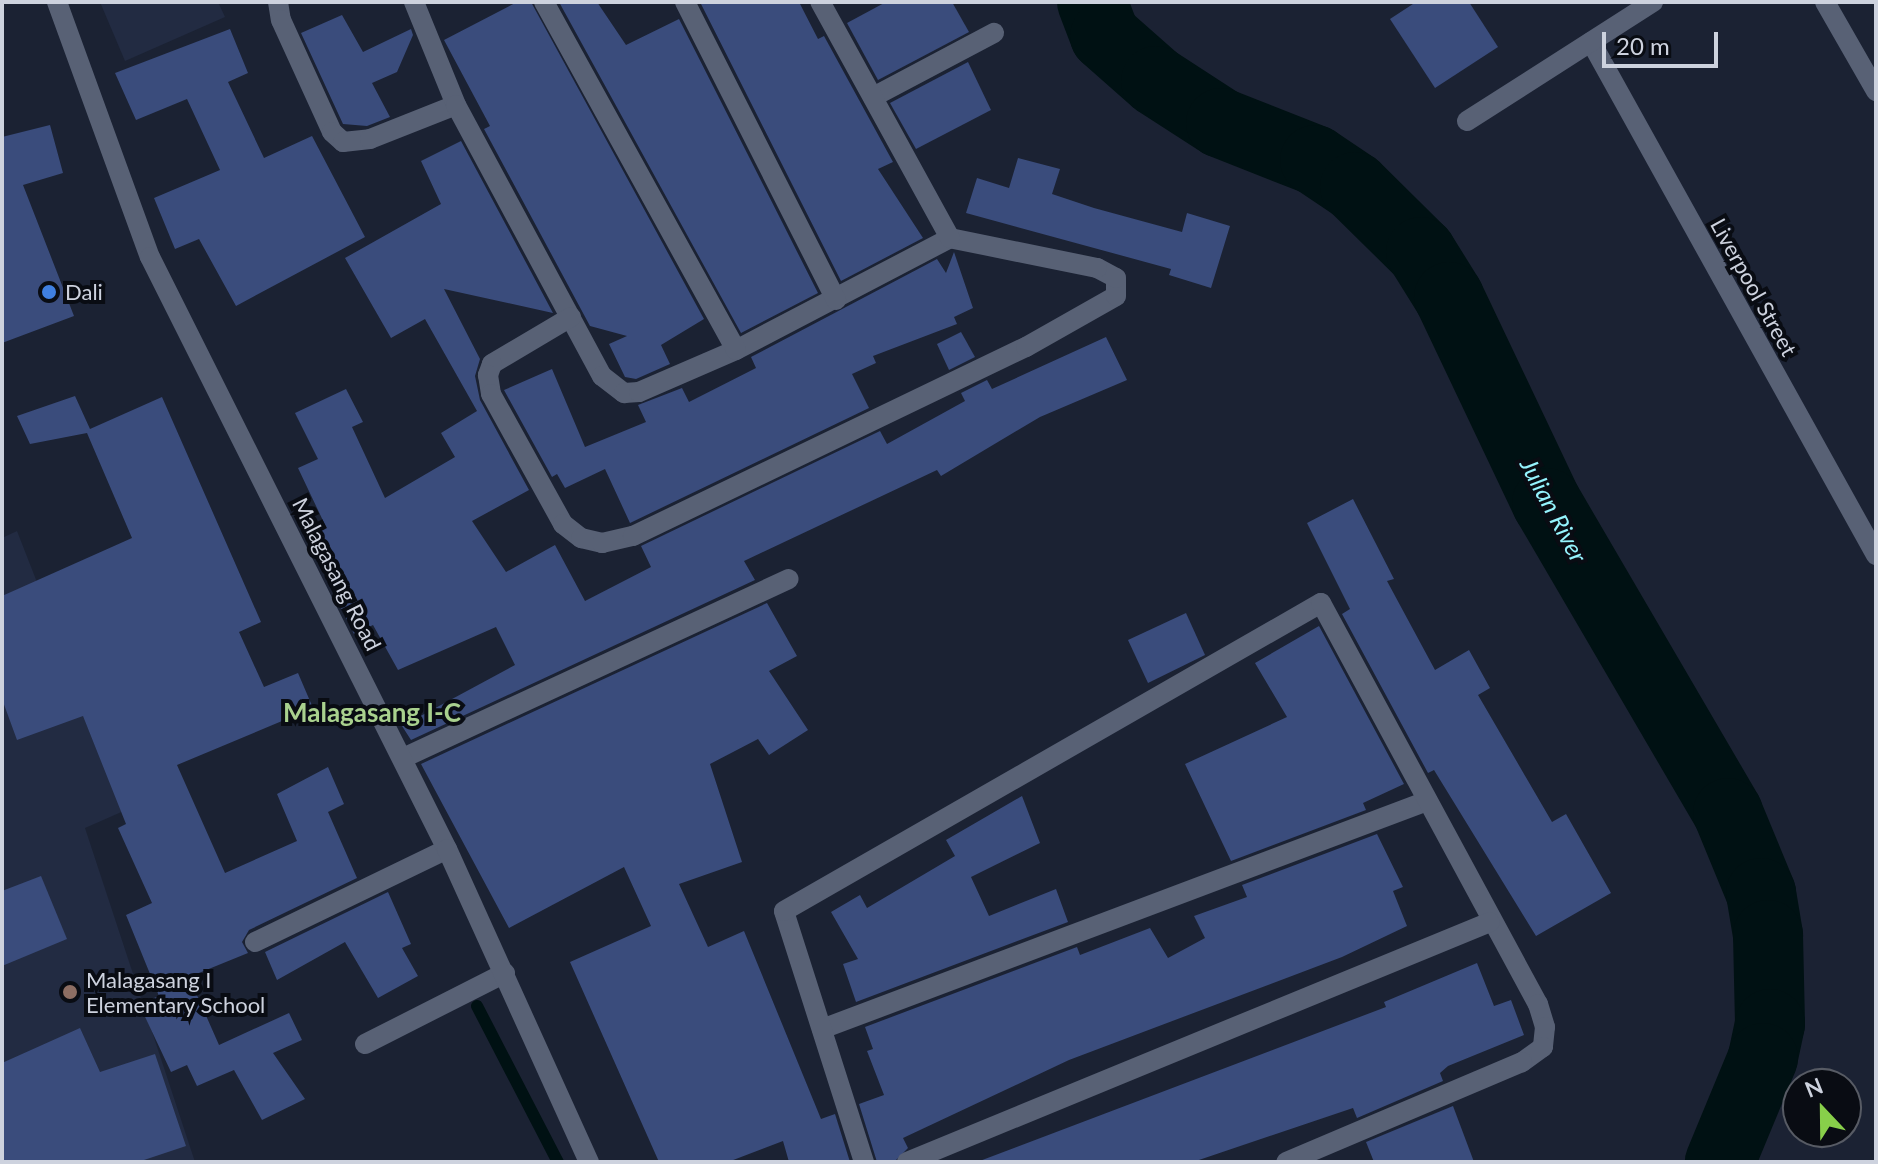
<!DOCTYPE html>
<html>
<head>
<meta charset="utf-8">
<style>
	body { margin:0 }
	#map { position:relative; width:1878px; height:1164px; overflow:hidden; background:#1b2233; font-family:Lato,sans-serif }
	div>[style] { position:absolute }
	.built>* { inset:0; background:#222b42 }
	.stream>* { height:12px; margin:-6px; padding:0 6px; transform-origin:6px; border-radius:6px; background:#001113 }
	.river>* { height:70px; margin:-35px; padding:0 35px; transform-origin:35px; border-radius:35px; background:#001113 }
	.building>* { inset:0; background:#3a4c7c }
	.street>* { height:20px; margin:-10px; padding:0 10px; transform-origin:10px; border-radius:10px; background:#586175 }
	.secondary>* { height:20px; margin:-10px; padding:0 10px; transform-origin:10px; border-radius:10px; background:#586175 }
	.dots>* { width:22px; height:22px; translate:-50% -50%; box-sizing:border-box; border:4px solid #090c13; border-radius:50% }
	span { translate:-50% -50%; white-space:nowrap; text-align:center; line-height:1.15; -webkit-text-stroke:8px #090c13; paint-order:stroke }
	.street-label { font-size:22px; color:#cdd2de }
	.poi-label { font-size:22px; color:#cdd2de }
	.left { translate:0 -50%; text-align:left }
	.water-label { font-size:24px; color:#95f3fd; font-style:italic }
	.quarter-label { font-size:26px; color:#a9d18e; font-weight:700 }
	.frame { position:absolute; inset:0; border:4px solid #cdd2de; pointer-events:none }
	.north { position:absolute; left:1782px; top:1068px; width:80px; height:80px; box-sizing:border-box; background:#090c13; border:2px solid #575b64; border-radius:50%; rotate:338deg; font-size:22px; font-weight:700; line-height:32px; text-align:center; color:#cdd2de }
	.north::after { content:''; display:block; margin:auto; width:28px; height:36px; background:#88cf4a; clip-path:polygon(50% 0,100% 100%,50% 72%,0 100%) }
	.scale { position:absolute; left:1602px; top:32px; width:116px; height:36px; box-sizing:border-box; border:4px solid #cdd2de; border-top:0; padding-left:10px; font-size:24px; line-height:28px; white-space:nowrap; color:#cdd2de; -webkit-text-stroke:6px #090c13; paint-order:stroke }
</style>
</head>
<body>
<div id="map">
	<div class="built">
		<i style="clip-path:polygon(100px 2px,218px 2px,225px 17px,125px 61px)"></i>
		<i style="clip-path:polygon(17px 531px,126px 810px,85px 828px,195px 1162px,5px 1162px,2px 1156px,2px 538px)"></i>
	</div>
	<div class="stream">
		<i style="left:477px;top:1006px;width:176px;rotate:62.6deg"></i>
	</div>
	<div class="river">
		<i style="left:1092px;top:2px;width:36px;rotate:69deg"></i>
		<i style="left:1105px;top:36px;width:68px;rotate:41.4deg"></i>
		<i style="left:1156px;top:81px;width:77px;rotate:32.9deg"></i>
		<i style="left:1221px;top:123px;width:101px;rotate:21.5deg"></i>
		<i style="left:1315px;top:160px;width:48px;rotate:34deg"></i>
		<i style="left:1355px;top:187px;width:93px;rotate:44.6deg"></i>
		<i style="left:1421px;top:252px;width:53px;rotate:58.1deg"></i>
		<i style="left:1449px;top:297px;width:228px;rotate:64.6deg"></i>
		<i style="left:1547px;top:503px;width:359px;rotate:59.7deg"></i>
		<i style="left:1728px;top:813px;width:87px;rotate:67.6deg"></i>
		<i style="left:1761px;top:893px;width:43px;rotate:80.5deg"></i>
		<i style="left:1768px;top:935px;width:89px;rotate:88.7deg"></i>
		<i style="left:1770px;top:1024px;width:35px;rotate:102deg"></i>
		<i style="left:1763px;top:1058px;width:113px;rotate:112.5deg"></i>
	</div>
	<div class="building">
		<i style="clip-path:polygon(517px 2px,531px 2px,704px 319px,661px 345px,670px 364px,636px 379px,625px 377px,609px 344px,627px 336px,590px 326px,484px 129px,490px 126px,444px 40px)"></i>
		<i style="clip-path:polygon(559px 2px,597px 2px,626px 45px,679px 19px,818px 293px,741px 333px)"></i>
		<i style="clip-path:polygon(700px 2px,799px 2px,818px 39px,824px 36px,893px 162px,878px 169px,923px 238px,841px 281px)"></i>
		<i style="clip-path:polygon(886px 2px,952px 2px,969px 32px,878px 80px,847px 23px)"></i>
		<i style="clip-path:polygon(1416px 2px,1469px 2px,1498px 47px,1435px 88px,1390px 19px)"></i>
		<i style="clip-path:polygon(342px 15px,363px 52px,411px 29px,413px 35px,397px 72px,372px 83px,390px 117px,367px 126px,343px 124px,301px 33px)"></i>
		<i style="clip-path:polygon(230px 29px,248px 73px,228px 82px,264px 158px,312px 136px,365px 237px,236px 306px,199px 239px,175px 249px,154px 198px,220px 170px,187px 99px,136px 120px,115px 73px)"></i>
		<i style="clip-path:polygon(968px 62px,991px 110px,916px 149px,890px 103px)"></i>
		<i style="clip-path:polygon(50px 125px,63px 173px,23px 185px,74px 316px,2px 343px,2px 137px)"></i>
		<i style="clip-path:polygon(461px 141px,553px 313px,444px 289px,480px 359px,475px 376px,480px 400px,529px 490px,472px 521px,506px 572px,555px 545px,585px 601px,651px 567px,641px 546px,880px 431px,887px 444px,965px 401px,961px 393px,987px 380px,992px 389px,1106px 337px,1127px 380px,1040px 417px,941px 476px,937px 470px,744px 561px,755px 580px,411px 740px,402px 726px,515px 665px,496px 627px,398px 670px,373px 625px,354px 634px,331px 588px,344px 581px,318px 532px,326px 527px,298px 468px,318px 459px,295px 413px,346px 389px,363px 422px,352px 427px,385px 498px,455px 457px,441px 433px,477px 411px,425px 319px,391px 338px,345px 258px,441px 204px,421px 161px)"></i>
		<i style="clip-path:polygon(1018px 158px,1060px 169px,1052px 194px,1094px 208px,1182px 232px,1187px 213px,1230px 226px,1211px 288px,1169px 275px,1171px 269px,966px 213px,977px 178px,1009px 188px)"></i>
		<i style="clip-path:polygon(954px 252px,973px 308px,954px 317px,957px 324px,873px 356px,876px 363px,852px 374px,869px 408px,630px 523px,605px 469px,565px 488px,557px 474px,552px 477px,504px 390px,552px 369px,585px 447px,646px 422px,638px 405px,682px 388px,689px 402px,756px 368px,751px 357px,937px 259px,946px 273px)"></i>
		<i style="clip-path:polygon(961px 332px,975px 357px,949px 370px,937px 344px)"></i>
		<i style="clip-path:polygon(75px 396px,90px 429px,162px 397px,261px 622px,239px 632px,264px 687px,298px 673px,313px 708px,177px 765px,225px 873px,297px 841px,277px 794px,328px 767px,344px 804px,328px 812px,357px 878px,249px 930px,242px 942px,248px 953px,189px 977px,219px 1045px,289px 1013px,302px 1040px,273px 1053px,305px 1099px,262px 1120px,234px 1070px,197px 1086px,187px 1065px,171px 1072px,139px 1004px,159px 996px,126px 915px,152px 903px,118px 828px,126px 824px,83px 716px,17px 740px,2px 699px,2px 596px,132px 538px,87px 433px,30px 444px,17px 416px)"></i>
		<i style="clip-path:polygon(1353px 499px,1394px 579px,1387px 581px,1435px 670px,1469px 650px,1490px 688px,1478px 695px,1552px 822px,1566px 814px,1611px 893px,1536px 936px,1434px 770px,1428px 773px,1342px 614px,1350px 609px,1307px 523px)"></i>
		<i style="clip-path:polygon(767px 603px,797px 656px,769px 671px,808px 730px,769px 755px,758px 739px,710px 764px,742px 862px,679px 884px,708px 947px,744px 931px,821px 1119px,835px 1114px,850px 1162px,789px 1162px,783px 1141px,728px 1162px,659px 1162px,570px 962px,651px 926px,624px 867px,509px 928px,421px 764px)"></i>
		<i style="clip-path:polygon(1186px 613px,1205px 655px,1148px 683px,1128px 640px)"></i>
		<i style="clip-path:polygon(1319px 626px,1404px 784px,1363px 803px,1366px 810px,1231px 861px,1185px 764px,1287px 717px,1255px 663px)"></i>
		<i style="clip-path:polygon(1022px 796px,1040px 843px,971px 877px,989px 916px,1056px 889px,1068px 922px,856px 1002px,843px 964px,858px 959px,831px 912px,860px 895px,867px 908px,955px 856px,946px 840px)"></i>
		<i style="clip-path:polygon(1377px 834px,1403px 887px,1393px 891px,1407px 926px,1342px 957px,1069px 1060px,903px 1138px,908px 1148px,894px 1162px,877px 1162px,859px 1104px,884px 1095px,867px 1051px,873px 1049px,865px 1027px,1077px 947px,1080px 955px,1150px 928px,1168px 958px,1205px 938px,1194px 916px,1247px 897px,1242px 885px)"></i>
		<i style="clip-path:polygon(41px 876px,67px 939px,2px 966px,2px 891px)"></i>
		<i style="clip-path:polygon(388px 892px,411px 944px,402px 948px,418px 976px,378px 998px,345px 942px,277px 980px,265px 952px)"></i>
		<i style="clip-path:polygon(1477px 963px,1494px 1006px,1511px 1000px,1524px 1035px,1448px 1066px,1440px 1073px,1443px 1081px,1357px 1118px,1353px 1108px,1193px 1162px,977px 1162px,1386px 1007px,1384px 1002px)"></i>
		<i style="clip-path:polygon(80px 1028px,100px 1072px,155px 1054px,186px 1146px,138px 1162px,2px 1162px,2px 1063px)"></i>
		<i style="clip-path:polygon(1453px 1106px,1474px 1162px,1374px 1162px,1366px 1142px)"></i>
	</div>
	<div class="street">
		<i style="left:278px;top:2px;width:18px;rotate:81deg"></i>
		<i style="left:281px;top:20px;width:123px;rotate:65.5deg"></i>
		<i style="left:332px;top:132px;width:15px;rotate:42deg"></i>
		<i style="left:343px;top:142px;width:27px;rotate:-6deg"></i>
		<i style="left:370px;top:139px;width:92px;rotate:-21.6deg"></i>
		<i style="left:414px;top:2px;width:111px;rotate:67.8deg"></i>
		<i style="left:456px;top:105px;width:308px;rotate:61.7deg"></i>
		<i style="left:602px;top:376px;width:28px;rotate:38deg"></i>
		<i style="left:624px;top:393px;width:15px;rotate:-4deg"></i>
		<i style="left:639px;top:392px;width:106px;rotate:-23.4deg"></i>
		<i style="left:736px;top:350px;width:242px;rotate:-27.6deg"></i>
		<i style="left:544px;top:2px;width:397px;rotate:61.1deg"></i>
		<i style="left:685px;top:2px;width:334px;rotate:63.1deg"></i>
		<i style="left:1825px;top:2px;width:103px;rotate:60.2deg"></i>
		<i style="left:1591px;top:42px;width:587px;rotate:60.95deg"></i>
		<i style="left:873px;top:97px;width:137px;rotate:-27.9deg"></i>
		<i style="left:1467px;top:121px;width:221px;rotate:-32.6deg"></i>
		<i style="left:571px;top:317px;width:92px;rotate:149.3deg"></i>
		<i style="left:492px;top:364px;width:12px;rotate:110deg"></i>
		<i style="left:488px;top:375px;width:19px;rotate:81deg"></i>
		<i style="left:491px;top:394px;width:149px;rotate:61deg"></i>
		<i style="left:563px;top:524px;width:23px;rotate:38deg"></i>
		<i style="left:581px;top:538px;width:22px;rotate:13deg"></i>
		<i style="left:602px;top:543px;width:32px;rotate:-13deg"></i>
		<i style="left:633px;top:536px;width:436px;rotate:-25.7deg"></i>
		<i style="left:1026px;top:347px;width:103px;rotate:-29.5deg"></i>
		<i style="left:1116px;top:296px;width:18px;rotate:-90deg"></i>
		<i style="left:1116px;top:278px;width:21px;rotate:-152deg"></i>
		<i style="left:1097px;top:268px;width:150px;rotate:-168.5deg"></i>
		<i style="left:950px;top:238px;width:269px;rotate:-118.8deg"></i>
		<i style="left:403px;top:758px;width:425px;rotate:-24.9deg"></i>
		<i style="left:255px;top:942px;width:213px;rotate:-25.8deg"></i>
		<i style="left:822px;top:1029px;width:647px;rotate:-20.65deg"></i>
		<i style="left:365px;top:1044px;width:157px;rotate:-26.9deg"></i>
		<i style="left:864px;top:1162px;width:263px;rotate:-107.7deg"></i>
		<i style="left:784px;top:911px;width:619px;rotate:-29.84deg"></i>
		<i style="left:1321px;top:603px;width:456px;rotate:61.6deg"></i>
		<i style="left:1538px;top:1004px;width:24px;rotate:73deg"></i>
		<i style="left:1545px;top:1027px;width:20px;rotate:96deg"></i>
		<i style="left:1543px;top:1047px;width:26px;rotate:144deg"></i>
		<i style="left:1522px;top:1062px;width:256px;rotate:157deg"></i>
		<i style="left:907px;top:1162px;width:630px;rotate:-22.38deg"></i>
	</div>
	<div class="secondary">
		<i style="left:57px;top:2px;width:271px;rotate:70deg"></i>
		<i style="left:150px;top:257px;width:662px;rotate:63.36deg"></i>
		<i style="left:447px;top:849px;width:344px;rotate:65.6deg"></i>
	</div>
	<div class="dots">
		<i style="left:49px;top:292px;background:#3f7fe0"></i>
		<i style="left:70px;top:992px;background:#8d6e63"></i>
	</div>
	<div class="street-label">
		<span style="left:1754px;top:287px;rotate:61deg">Liverpool Street</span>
		<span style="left:337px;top:574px;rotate:63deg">Malagasang Road</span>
	</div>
	<div class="poi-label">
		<span class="left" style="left:65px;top:292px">Dali</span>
		<span class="left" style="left:86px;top:992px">Malagasang I<br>Elementary School</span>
	</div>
	<div class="water-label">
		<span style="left:1554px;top:510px;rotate:62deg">Julian River</span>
	</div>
	<div class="quarter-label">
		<span style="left:372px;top:713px">Malagasang I-C</span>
	</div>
	<div class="frame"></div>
	<div class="north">N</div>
	<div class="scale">20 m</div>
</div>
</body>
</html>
